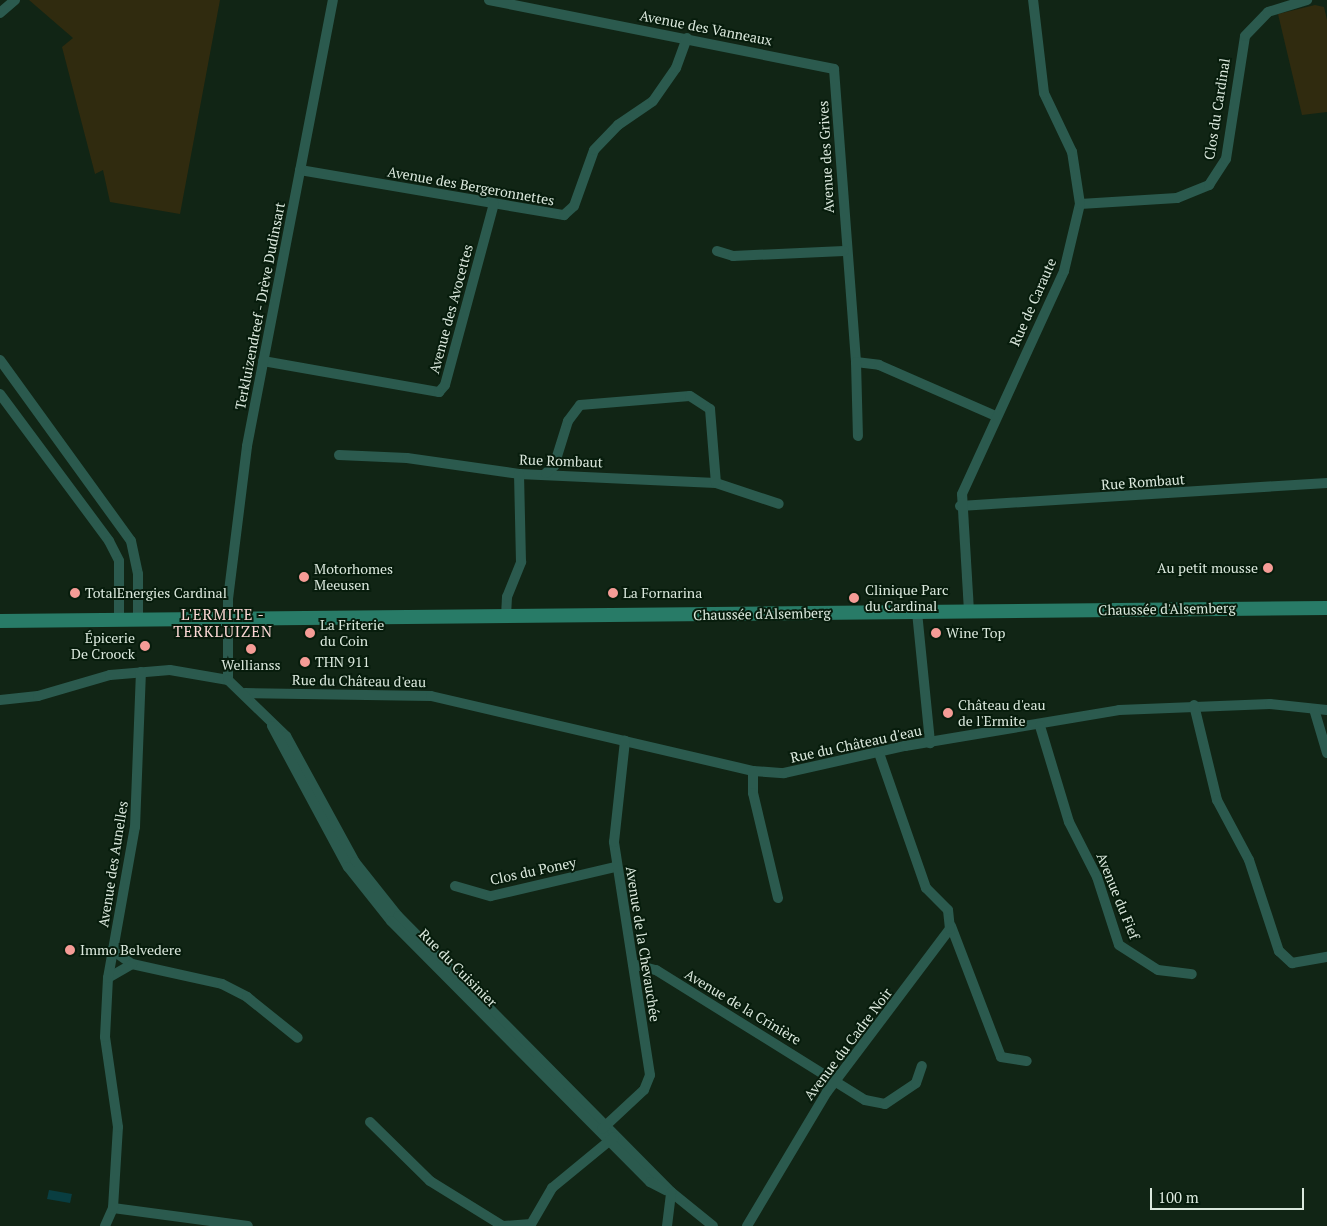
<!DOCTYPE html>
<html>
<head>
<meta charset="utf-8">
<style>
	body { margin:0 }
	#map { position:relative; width:1327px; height:1226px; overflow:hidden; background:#112515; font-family:"PT Serif",serif }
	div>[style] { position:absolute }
	.green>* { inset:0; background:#302b0f }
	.water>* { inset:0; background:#093e41 }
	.minor>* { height:10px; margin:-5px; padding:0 5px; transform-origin:5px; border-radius:5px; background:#2b5a4e }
	.secondary>* { height:14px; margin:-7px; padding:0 7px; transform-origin:7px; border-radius:7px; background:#287b67 }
	.dots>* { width:14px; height:14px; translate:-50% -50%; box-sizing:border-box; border:2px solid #071c0c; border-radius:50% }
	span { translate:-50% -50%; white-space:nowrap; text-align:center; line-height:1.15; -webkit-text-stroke:4px #071c0c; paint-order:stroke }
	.street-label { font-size:14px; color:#dbe8dd }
	.poi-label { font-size:14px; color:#dbe8dd }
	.right { translate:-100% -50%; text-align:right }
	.left { translate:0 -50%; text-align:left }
	.neighbourhood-label { font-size:15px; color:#fcd8d5; letter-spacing:1px }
	.scale { position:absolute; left:1150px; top:1188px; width:154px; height:22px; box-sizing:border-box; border:2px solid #dbe8dd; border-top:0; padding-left:6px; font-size:15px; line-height:18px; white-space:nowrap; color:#dbe8dd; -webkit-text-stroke:4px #071c0c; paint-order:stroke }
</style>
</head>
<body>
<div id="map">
	<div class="green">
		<i style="clip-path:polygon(29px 0,220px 0,180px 214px,110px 202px,103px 170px,95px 174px,62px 47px,73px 38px)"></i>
		<i style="clip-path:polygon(1315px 5px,1324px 7px,1327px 20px,1327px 112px,1302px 115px,1278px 14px)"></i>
	</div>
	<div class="water">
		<i style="clip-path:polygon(49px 1190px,72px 1194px,70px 1203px,47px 1199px)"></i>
	</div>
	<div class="minor">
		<i style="left:489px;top:0;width:352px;rotate:11.3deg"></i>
		<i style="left:834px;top:69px;width:294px;rotate:85.7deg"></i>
		<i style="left:856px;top:362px;width:23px;rotate:7deg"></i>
		<i style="left:879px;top:365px;width:128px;rotate:23.6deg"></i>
		<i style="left:0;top:13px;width:20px;rotate:-41deg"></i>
		<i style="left:300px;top:170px;width:268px;rotate:9.7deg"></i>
		<i style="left:564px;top:215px;width:13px;rotate:-42deg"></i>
		<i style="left:574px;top:206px;width:59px;rotate:-70.3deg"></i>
		<i style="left:594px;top:150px;width:35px;rotate:-46deg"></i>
		<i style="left:618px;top:125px;width:42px;rotate:-34.4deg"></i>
		<i style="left:653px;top:101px;width:40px;rotate:-55.1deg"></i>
		<i style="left:676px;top:68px;width:32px;rotate:-70deg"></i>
		<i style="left:1080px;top:204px;width:97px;rotate:-3.5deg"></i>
		<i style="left:1177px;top:198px;width:35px;rotate:-22deg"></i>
		<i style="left:1209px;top:185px;width:31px;rotate:-57deg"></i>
		<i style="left:1226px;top:159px;width:124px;rotate:-81.2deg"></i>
		<i style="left:1245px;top:36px;width:33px;rotate:-46deg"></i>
		<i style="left:1268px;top:12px;width:41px;rotate:-17.1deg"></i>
		<i style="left:717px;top:251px;width:17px;rotate:17deg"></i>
		<i style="left:733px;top:256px;width:111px;rotate:-2.6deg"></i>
		<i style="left:0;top:360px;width:223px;rotate:54.1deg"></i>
		<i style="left:131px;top:541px;width:34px;rotate:78deg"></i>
		<i style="left:138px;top:574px;width:46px;rotate:90deg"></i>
		<i style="left:263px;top:361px;width:179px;rotate:10deg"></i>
		<i style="left:439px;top:392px;width:9px;rotate:-49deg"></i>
		<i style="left:445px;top:385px;width:188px;rotate:-74.9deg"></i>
		<i style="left:856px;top:362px;width:74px;rotate:88.5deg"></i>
		<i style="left:0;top:394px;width:183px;rotate:53.4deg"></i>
		<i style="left:109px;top:541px;width:22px;rotate:63deg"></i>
		<i style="left:119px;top:561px;width:59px;rotate:90deg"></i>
		<i style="left:339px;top:455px;width:68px;rotate:2.5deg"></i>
		<i style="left:407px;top:458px;width:113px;rotate:8.1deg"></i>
		<i style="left:519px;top:474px;width:197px;rotate:2.6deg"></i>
		<i style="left:716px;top:483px;width:66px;rotate:18.4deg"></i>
		<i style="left:546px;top:473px;width:11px;rotate:-41deg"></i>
		<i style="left:554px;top:466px;width:47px;rotate:-72.7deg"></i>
		<i style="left:568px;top:421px;width:20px;rotate:-53deg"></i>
		<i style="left:580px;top:405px;width:110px;rotate:-4.7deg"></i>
		<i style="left:690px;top:396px;width:24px;rotate:33deg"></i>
		<i style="left:710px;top:409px;width:74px;rotate:85.4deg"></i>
		<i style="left:960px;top:506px;width:368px;rotate:-3.6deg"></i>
		<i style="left:969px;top:611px;width:117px;rotate:-93.4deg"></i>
		<i style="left:962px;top:494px;width:245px;rotate:-65.4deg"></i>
		<i style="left:1064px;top:271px;width:69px;rotate:-76.6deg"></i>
		<i style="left:1080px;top:204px;width:53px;rotate:-98.7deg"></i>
		<i style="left:1072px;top:152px;width:65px;rotate:-115.4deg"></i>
		<i style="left:1044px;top:93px;width:94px;rotate:-96.7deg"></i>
		<i style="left:917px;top:612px;width:132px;rotate:84.3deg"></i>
		<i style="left:506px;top:616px;width:19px;rotate:-87deg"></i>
		<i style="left:507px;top:597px;width:38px;rotate:-68deg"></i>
		<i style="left:521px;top:562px;width:88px;rotate:-91.3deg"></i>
		<i style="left:228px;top:680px;width:81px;rotate:-90deg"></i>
		<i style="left:228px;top:599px;width:154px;rotate:-82.9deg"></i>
		<i style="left:247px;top:446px;width:454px;rotate:-79.1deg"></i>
		<i style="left:245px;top:693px;width:186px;rotate:0.9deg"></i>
		<i style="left:431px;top:696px;width:331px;rotate:13.1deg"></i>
		<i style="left:753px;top:771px;width:31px;rotate:4deg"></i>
		<i style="left:784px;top:773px;width:124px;rotate:-12.6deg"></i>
		<i style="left:905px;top:746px;width:217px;rotate:-9.5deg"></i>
		<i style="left:1119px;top:710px;width:151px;rotate:-2.3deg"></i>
		<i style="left:1270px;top:704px;width:57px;rotate:6deg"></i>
		<i style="left:0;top:700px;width:38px;rotate:-6deg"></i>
		<i style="left:38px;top:696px;width:75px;rotate:-16.3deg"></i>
		<i style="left:110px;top:675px;width:60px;rotate:-4.8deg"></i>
		<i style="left:170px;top:670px;width:59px;rotate:9.8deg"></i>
		<i style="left:228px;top:680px;width:81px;rotate:44deg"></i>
		<i style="left:286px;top:736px;width:144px;rotate:61.3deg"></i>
		<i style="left:355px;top:862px;width:69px;rotate:51.5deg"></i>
		<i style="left:398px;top:916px;width:388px;rotate:45.3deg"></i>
		<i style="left:671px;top:1192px;width:54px;rotate:39deg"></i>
		<i style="left:1194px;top:705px;width:98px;rotate:76.4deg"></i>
		<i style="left:1217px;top:800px;width:68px;rotate:61.9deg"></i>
		<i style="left:1249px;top:860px;width:96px;rotate:71.8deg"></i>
		<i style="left:1279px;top:951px;width:18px;rotate:43deg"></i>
		<i style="left:1292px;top:963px;width:36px;rotate:-10deg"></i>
		<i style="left:1314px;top:709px;width:46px;rotate:73.5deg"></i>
		<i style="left:272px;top:726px;width:160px;rotate:61.7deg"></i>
		<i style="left:348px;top:867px;width:69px;rotate:51.5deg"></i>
		<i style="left:391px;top:921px;width:368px;rotate:45.2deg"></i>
		<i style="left:650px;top:1182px;width:18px;rotate:27deg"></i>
		<i style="left:1040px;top:726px;width:100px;rotate:73.2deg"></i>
		<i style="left:1069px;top:822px;width:62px;rotate:63deg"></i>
		<i style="left:1097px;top:877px;width:71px;rotate:72.1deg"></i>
		<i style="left:1119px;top:945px;width:46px;rotate:32.7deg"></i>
		<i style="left:1158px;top:970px;width:34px;rotate:7deg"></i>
		<i style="left:753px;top:771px;width:22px;rotate:90deg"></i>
		<i style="left:753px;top:793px;width:108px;rotate:76.6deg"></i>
		<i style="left:455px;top:886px;width:37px;rotate:16deg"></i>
		<i style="left:491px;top:896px;width:128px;rotate:-13.1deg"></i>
		<i style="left:951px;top:926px;width:140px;rotate:69.1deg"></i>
		<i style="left:1001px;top:1057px;width:26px;rotate:9deg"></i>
		<i style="left:112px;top:950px;width:24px;rotate:35deg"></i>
		<i style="left:132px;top:964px;width:92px;rotate:12.5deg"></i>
		<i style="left:222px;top:984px;width:28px;rotate:27deg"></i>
		<i style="left:247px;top:997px;width:65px;rotate:38.8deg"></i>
		<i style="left:633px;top:964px;width:24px;rotate:15deg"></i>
		<i style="left:656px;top:970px;width:246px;rotate:31.9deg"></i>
		<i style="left:865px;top:1100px;width:20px;rotate:11deg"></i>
		<i style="left:885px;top:1104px;width:37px;rotate:-34deg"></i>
		<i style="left:916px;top:1083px;width:18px;rotate:-71deg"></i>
		<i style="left:108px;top:978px;width:28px;rotate:-30deg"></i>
		<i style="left:370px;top:1122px;width:84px;rotate:44.5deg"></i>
		<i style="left:430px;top:1181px;width:86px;rotate:31.7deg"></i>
		<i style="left:602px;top:1129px;width:57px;rotate:-42.9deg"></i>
		<i style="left:644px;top:1090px;width:16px;rotate:-68deg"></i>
		<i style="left:650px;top:1075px;width:236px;rotate:-98.8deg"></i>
		<i style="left:614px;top:842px;width:102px;rotate:-83.8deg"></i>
		<i style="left:113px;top:1208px;width:136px;rotate:7.6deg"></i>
		<i style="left:105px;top:1226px;width:20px;rotate:-66deg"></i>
		<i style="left:113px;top:1208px;width:81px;rotate:-86.5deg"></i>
		<i style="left:118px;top:1127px;width:91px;rotate:-98.2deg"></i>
		<i style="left:105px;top:1037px;width:59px;rotate:-87.1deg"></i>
		<i style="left:108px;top:978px;width:153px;rotate:-79.9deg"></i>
		<i style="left:135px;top:827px;width:155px;rotate:-87.8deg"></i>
		<i style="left:503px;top:1226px;width:28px;rotate:-4deg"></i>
		<i style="left:530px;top:1226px;width:44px;rotate:-59.9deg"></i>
		<i style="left:552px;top:1188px;width:80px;rotate:-39.4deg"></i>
		<i style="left:667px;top:1226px;width:34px;rotate:-83deg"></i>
		<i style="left:747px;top:1226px;width:156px;rotate:-59.2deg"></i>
		<i style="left:827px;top:1092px;width:204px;rotate:-53deg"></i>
		<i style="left:950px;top:929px;width:19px;rotate:-96deg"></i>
		<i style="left:948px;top:910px;width:31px;rotate:-135deg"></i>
		<i style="left:926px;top:888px;width:143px;rotate:-109.2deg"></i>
	</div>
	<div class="secondary">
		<i style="left:0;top:621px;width:1327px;rotate:-0.56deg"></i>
	</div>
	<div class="dots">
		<i style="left:1268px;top:568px;background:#f59c96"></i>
		<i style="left:304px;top:577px;background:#f59c96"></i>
		<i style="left:75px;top:593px;background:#f59c96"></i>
		<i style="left:613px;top:593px;background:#f59c96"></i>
		<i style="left:854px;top:598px;background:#f59c96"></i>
		<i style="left:310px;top:633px;background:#f59c96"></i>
		<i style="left:936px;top:633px;background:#f59c96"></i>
		<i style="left:145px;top:646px;background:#f59c96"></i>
		<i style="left:251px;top:649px;background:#f59c96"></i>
		<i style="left:305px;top:662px;background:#f59c96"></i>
		<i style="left:948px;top:713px;background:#f59c96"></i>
		<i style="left:70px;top:950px;background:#f59c96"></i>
	</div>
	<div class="street-label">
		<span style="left:706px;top:28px;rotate:11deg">Avenue des Vanneaux</span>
		<span style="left:1217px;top:109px;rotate:-81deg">Clos du Cardinal</span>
		<span style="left:826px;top:157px;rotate:-93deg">Avenue des Grives</span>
		<span style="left:471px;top:186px;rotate:10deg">Avenue des Bergeronnettes</span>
		<span style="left:1033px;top:302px;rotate:-66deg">Rue de Caraute</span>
		<span style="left:260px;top:306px;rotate:-79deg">Terkluizendreef - Drève Dudinsart</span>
		<span style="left:451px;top:309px;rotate:-75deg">Avenue des Avocettes</span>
		<span style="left:561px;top:461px;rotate:2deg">Rue Rombaut</span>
		<span style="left:1143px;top:482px;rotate:-4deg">Rue Rombaut</span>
		<span style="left:1167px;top:609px;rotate:-1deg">Chaussée d'Alsemberg</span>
		<span style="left:762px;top:614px;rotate:-1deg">Chaussée d'Alsemberg</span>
		<span style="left:359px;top:681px;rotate:1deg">Rue du Château d'eau</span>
		<span style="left:856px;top:744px;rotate:-12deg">Rue du Château d'eau</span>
		<span style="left:113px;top:864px;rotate:-81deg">Avenue des Aunelles</span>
		<span style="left:533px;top:871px;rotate:-12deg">Clos du Poney</span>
		<span style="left:1118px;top:896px;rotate:68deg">Avenue du Fief</span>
		<span style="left:643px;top:944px;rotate:81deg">Avenue de la Chevauchée</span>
		<span style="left:458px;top:968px;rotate:45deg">Rue du Cuisinier</span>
		<span style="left:743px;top:1007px;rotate:31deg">Avenue de la Crinière</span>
		<span style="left:848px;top:1044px;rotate:-53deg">Avenue du Cadre Noir</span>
	</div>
	<div class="poi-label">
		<span class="right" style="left:1258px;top:568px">Au petit mousse</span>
		<span class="left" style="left:314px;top:577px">Motorhomes<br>Meeusen</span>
		<span class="left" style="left:865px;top:598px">Clinique Parc<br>du Cardinal</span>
		<span class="left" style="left:85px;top:593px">TotalEnergies Cardinal</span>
		<span class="left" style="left:623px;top:593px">La Fornarina</span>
		<span class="left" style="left:320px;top:633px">La Friterie<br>du Coin</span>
		<span class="left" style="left:946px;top:633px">Wine Top</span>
		<span class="right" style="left:135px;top:646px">Épicerie<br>De Croock</span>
		<span class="left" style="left:315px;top:662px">THN 911</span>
		<span style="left:251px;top:665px">Wellianss</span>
		<span class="left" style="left:958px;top:713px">Château d'eau<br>de l'Ermite</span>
		<span class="left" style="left:80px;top:950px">Immo Belvedere</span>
	</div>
	<div class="neighbourhood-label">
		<span style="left:223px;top:623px">L'ERMITE -<br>TERKLUIZEN</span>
	</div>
	<div class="scale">100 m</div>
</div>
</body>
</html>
